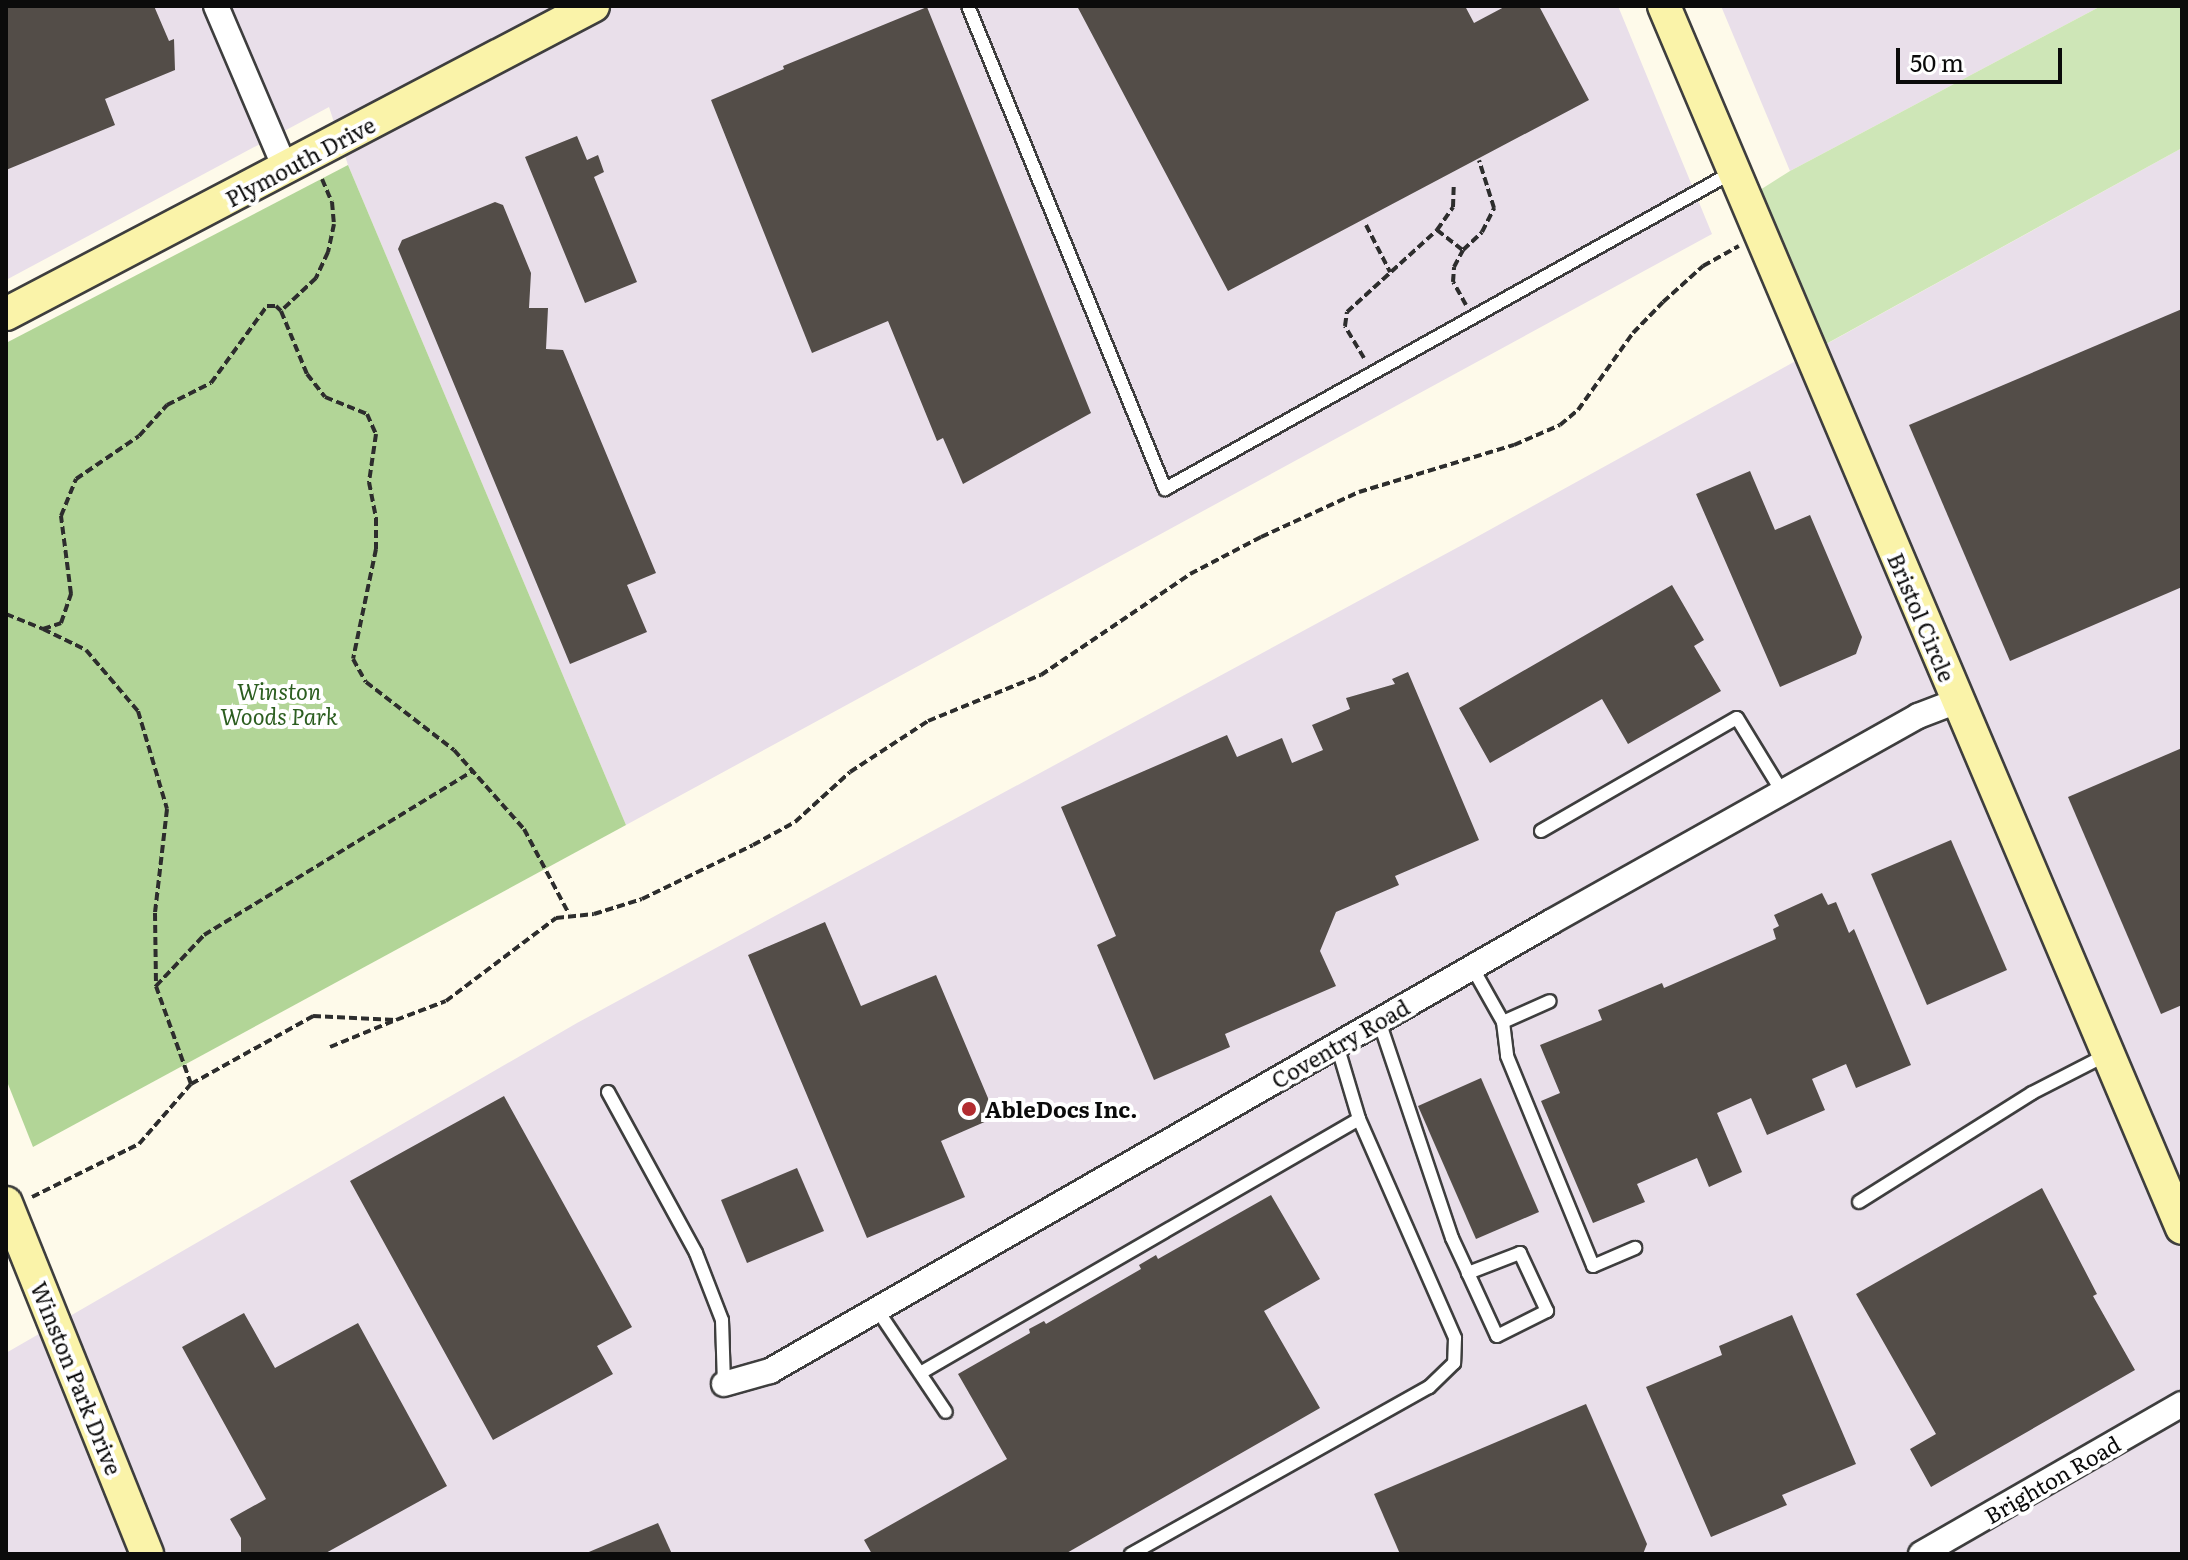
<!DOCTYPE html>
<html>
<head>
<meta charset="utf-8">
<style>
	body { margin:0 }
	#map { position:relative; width:2188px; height:1560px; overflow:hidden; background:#fefaea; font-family:Literata,serif }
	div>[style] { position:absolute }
	.industrial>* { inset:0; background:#e9dfea }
	.green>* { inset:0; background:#cee6b7 }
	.forest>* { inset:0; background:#b2d597 }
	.building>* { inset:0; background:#534d48 }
	.path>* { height:4px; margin-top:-2px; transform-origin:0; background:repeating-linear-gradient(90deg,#2d2d2d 0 8px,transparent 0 12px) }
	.roads { filter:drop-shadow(2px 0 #3e3e3e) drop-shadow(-2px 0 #3e3e3e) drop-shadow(0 2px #3e3e3e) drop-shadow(0 -2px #3e3e3e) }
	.lane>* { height:12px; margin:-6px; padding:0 6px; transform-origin:6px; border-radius:6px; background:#fff }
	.street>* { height:24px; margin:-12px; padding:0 12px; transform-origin:12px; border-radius:12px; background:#fff }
	.secondary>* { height:32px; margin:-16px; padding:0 16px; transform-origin:16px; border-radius:16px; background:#faf3a9 }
	.dots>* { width:22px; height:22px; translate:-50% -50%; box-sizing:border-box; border:4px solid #fff; border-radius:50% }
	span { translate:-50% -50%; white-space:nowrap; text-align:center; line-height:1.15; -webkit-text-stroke:8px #fff; paint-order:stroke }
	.street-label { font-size:22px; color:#0b0b0b }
	.park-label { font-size:22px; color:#2c5e20; font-style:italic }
	.poi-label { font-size:22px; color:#0b0b0b; font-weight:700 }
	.left { translate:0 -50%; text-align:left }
	.frame { position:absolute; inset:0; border:8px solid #0b0b0b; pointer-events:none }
	.scale { position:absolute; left:1896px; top:48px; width:166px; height:36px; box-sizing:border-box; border:4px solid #0b0b0b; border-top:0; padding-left:10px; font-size:24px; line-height:28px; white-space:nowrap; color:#0b0b0b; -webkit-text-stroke:6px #fff; paint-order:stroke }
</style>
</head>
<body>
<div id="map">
	<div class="industrial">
		<i style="clip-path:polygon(6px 6px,1618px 6px,1712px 234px,626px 825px,348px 165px,329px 107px,6px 280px)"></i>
		<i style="clip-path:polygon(1721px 6px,2101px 6px,1790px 171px)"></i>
		<i style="clip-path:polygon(2182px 148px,2182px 1554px,6px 1554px,6px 1353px,577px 1023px,1464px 544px)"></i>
	</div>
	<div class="green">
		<i style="clip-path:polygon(2101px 6px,2182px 6px,2182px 148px,1826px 344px,1760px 190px,1790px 171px)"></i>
	</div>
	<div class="forest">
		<i style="clip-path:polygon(348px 165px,626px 825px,33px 1147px,6px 1079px,6px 343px)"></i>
	</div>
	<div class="building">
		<i style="clip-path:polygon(6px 6px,154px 6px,169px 41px,174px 39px,175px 70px,105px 99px,115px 125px,6px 170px)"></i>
		<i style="clip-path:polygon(1077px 6px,1465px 6px,1474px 23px,1506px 6px,1539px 6px,1589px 100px,1228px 291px)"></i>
		<i style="clip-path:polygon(927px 7px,1091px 413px,963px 484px,943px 438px,937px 441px,888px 321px,812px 353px,711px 100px,784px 69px,783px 66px)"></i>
		<i style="clip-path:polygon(577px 136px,587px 160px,598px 155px,604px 172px,594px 177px,637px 282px,585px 303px,525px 157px)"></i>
		<i style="clip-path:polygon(495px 202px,503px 205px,531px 273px,529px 308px,548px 308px,546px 349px,563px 350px,656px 573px,627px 585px,647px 632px,570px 664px,398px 249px,402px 240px)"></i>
		<i style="clip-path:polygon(2182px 309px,2182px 587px,2010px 661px,1909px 425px)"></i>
		<i style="clip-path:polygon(1750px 471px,1775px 530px,1810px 515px,1862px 637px,1856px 654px,1780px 687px,1696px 494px)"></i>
		<i style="clip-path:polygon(1672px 585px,1704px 640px,1694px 646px,1721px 691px,1628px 744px,1602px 699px,1490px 763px,1459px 708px)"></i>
		<i style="clip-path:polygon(1408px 672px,1479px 840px,1395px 876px,1399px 885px,1336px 912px,1320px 951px,1336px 986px,1225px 1034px,1230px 1047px,1154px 1080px,1097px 945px,1116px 936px,1061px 807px,1227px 735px,1237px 757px,1282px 738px,1292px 763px,1323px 750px,1312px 725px,1350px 709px,1346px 698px,1395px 684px,1392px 679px)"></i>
		<i style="clip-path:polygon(2182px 748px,2182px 1005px,2161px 1014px,2068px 797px)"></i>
		<i style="clip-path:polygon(1951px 840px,2007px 970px,1927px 1005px,1871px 874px)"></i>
		<i style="clip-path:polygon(1822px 893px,1828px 905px,1836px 902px,1849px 933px,1854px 929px,1911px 1065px,1856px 1088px,1846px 1064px,1812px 1079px,1825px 1110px,1767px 1135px,1751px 1098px,1717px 1113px,1742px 1172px,1709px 1187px,1697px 1158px,1637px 1184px,1645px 1202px,1593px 1223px,1541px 1101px,1560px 1093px,1540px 1045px,1602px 1020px,1598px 1010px,1662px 983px,1664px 988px,1776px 939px,1773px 929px,1779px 926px,1774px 915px)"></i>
		<i style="clip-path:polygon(825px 922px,861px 1006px,936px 975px,996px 1117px,941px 1141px,965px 1197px,867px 1238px,748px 955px)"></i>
		<i style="clip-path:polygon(1481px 1078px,1539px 1212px,1476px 1239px,1418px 1106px)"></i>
		<i style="clip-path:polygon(504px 1096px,632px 1327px,597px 1346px,613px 1374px,493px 1440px,350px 1181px)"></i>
		<i style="clip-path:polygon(797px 1168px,824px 1231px,747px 1263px,721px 1200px)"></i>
		<i style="clip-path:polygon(2042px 1188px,2097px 1294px,2093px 1296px,2135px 1370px,1931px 1487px,1910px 1449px,1936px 1434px,1856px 1294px)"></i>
		<i style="clip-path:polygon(1271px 1195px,1320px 1279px,1264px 1311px,1320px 1408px,1065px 1554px,872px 1554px,864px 1540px,1007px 1459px,958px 1374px,1030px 1333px,1029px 1329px,1044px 1321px,1046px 1324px,1141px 1269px,1139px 1265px,1156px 1255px,1158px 1259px)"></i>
		<i style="clip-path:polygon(244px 1313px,275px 1368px,358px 1323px,447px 1486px,324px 1554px,241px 1554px,241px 1538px,230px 1519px,266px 1499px,182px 1347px)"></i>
		<i style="clip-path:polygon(1792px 1315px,1856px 1464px,1782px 1495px,1787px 1505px,1711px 1537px,1646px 1387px,1722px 1355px,1719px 1346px)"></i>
		<i style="clip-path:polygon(1586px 1404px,1647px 1544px,1643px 1554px,1400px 1554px,1374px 1494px)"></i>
		<i style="clip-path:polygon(658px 1523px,672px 1554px,584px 1554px)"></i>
	</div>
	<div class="path">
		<i style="left:322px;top:179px;width:25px;rotate:67deg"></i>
		<i style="left:332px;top:202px;width:22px;rotate:85deg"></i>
		<i style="left:334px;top:224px;width:29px;rotate:102deg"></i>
		<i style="left:328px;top:252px;width:29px;rotate:115deg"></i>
		<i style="left:316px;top:278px;width:48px;rotate:136.7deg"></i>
		<i style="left:281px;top:311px;width:68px;rotate:67.6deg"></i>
		<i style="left:307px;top:374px;width:29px;rotate:52deg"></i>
		<i style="left:325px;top:397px;width:45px;rotate:22deg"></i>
		<i style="left:367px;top:414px;width:22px;rotate:66deg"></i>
		<i style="left:376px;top:434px;width:49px;rotate:98.3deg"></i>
		<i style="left:369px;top:482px;width:37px;rotate:79deg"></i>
		<i style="left:376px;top:518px;width:31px;rotate:90deg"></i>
		<i style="left:376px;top:549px;width:112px;rotate:101.8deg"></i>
		<i style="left:353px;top:659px;width:26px;rotate:61deg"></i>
		<i style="left:366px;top:682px;width:111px;rotate:37.7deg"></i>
		<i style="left:454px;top:750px;width:106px;rotate:48.5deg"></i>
		<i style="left:524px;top:829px;width:96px;rotate:62.1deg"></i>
		<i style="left:1366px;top:225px;width:53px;rotate:62.9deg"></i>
		<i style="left:1437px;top:230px;width:33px;rotate:38deg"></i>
		<i style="left:1466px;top:305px;width:26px;rotate:-119deg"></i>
		<i style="left:1453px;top:282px;width:15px;rotate:-86deg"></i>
		<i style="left:1454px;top:267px;width:19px;rotate:-62deg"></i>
		<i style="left:1463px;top:250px;width:26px;rotate:-43deg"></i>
		<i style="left:1482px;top:232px;width:27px;rotate:-63deg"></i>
		<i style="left:1494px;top:208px;width:50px;rotate:-107.4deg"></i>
		<i style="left:1364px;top:358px;width:37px;rotate:-121deg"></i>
		<i style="left:1345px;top:326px;width:14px;rotate:-82deg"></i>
		<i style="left:1347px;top:312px;width:122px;rotate:-42.3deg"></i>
		<i style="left:1437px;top:230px;width:28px;rotate:-55deg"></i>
		<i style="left:1453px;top:207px;width:23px;rotate:-88deg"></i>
		<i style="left:6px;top:614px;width:40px;rotate:22deg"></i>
		<i style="left:43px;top:629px;width:19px;rotate:-18deg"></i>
		<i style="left:61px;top:623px;width:31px;rotate:-71deg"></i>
		<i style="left:71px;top:594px;width:79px;rotate:-97.3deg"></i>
		<i style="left:61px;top:516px;width:40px;rotate:-68deg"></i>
		<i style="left:76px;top:479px;width:76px;rotate:-34.3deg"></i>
		<i style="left:139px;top:436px;width:42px;rotate:-47.9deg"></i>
		<i style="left:167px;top:405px;width:49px;rotate:-26.6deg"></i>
		<i style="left:211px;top:383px;width:95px;rotate:-54deg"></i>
		<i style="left:267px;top:306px;width:9px"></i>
		<i style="left:276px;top:306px;width:7px;rotate:45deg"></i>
		<i style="left:43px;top:629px;width:48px;rotate:26deg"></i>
		<i style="left:86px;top:650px;width:80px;rotate:49.6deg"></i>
		<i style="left:138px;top:711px;width:102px;rotate:73.5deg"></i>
		<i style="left:167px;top:809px;width:105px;rotate:96.6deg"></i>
		<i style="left:155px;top:913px;width:73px;rotate:89.2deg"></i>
		<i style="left:330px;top:1047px;width:68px;rotate:-22.4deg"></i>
		<i style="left:191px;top:1084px;width:104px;rotate:-109.7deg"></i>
		<i style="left:156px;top:986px;width:70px;rotate:-46.7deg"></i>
		<i style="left:204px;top:935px;width:316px;rotate:-31.4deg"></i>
		<i style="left:32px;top:1197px;width:119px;rotate:-26.4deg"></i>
		<i style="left:139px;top:1144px;width:79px;rotate:-49.1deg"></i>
		<i style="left:191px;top:1084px;width:140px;rotate:-29.1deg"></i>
		<i style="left:313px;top:1016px;width:83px;rotate:2.8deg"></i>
		<i style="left:396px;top:1020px;width:53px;rotate:-20.8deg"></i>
		<i style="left:446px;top:1001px;width:138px;rotate:-37deg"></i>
		<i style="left:556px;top:918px;width:38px;rotate:-6deg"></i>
		<i style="left:594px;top:914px;width:50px;rotate:-17.4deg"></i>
		<i style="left:642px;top:899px;width:123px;rotate:-25.9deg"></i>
		<i style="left:753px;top:845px;width:48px;rotate:-28.7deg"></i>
		<i style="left:795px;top:822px;width:74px;rotate:-42.3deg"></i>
		<i style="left:850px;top:772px;width:93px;rotate:-33.2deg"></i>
		<i style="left:928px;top:721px;width:122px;rotate:-22.2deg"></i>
		<i style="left:1041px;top:675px;width:180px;rotate:-34.1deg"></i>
		<i style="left:1190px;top:574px;width:80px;rotate:-27.5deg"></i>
		<i style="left:1261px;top:537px;width:108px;rotate:-24.7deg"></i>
		<i style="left:1359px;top:492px;width:162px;rotate:-16.9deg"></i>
		<i style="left:1514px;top:445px;width:50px;rotate:-23.5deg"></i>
		<i style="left:1560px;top:425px;width:23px;rotate:-40deg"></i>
		<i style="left:1578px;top:410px;width:95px;rotate:-54.5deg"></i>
		<i style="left:1633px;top:333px;width:43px;rotate:-45.9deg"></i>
		<i style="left:1663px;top:302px;width:54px;rotate:-42deg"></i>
		<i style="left:1703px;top:266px;width:41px;rotate:-29.1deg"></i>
	</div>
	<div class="roads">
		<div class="lane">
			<i style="left:968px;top:6px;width:522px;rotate:67.81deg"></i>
			<i style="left:1165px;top:489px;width:650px;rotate:-29.17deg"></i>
			<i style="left:1541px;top:831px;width:226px;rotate:-30deg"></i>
			<i style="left:1737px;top:718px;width:88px;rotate:58.5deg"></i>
			<i style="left:1472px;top:967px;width:63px;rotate:60.6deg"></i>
			<i style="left:1503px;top:1022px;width:34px;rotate:83deg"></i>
			<i style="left:1507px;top:1056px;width:227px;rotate:67.7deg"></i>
			<i style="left:1593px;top:1266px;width:46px;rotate:-23.2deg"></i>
			<i style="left:1379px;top:1021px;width:229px;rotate:71.4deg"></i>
			<i style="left:1452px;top:1238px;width:38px;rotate:65deg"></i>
			<i style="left:1468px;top:1273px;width:69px;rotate:65.3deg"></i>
			<i style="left:1497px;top:1336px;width:56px;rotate:-26.6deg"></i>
			<i style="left:1547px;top:1311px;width:64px;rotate:-115deg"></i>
			<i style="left:1520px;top:1253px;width:56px;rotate:159deg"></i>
			<i style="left:1503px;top:1022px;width:51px;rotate:-24.1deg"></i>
			<i style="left:1337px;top:1045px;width:77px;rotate:73.4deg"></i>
			<i style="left:608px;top:1092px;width:183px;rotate:61.3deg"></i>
			<i style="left:696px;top:1253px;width:72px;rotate:68.8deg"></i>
			<i style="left:722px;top:1320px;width:64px;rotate:88.2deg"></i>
			<i style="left:1859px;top:1202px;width:204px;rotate:-32.2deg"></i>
			<i style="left:2032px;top:1093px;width:83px;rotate:-27.2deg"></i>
			<i style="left:876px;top:1308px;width:125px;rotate:56.1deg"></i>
			<i style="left:922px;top:1372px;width:505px;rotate:-30.07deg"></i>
			<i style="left:1359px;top:1119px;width:239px;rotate:66.3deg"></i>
			<i style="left:1455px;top:1338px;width:25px;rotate:92deg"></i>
			<i style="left:1454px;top:1363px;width:35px;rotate:136deg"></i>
			<i style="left:1429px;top:1387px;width:342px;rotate:150.7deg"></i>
		</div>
		<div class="street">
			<i style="left:216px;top:6px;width:178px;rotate:66.9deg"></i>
			<i style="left:724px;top:1384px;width:48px;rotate:-15.8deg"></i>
			<i style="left:770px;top:1371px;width:901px;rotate:-29.89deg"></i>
			<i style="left:1551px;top:922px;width:421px;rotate:-29.3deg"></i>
			<i style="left:1918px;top:716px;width:42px;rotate:-21deg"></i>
			<i style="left:1921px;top:1554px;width:301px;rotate:-29.9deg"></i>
		</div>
		<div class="secondary">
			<i style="left:1664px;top:6px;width:1327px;rotate:67.03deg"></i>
			<i style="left:6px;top:314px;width:663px;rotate:-27.69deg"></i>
			<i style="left:6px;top:1203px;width:378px;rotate:68.1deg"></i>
		</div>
	</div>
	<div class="dots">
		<i style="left:969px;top:1109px;background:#b22c30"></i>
	</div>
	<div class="street-label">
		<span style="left:300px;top:161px;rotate:-28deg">Plymouth Drive</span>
		<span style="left:1922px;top:617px;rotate:67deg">Bristol Circle</span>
		<span style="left:1340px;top:1043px;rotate:-30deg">Coventry Road</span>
		<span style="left:77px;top:1378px;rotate:68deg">Winston Park Drive</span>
		<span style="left:2052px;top:1479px;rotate:-30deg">Brighton Road</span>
	</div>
	<div class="park-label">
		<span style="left:279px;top:703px">Winston<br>Woods Park</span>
	</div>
	<div class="poi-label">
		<span class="left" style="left:985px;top:1109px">AbleDocs Inc.</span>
	</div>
	<div class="frame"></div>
	<div class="scale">50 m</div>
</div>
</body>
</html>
